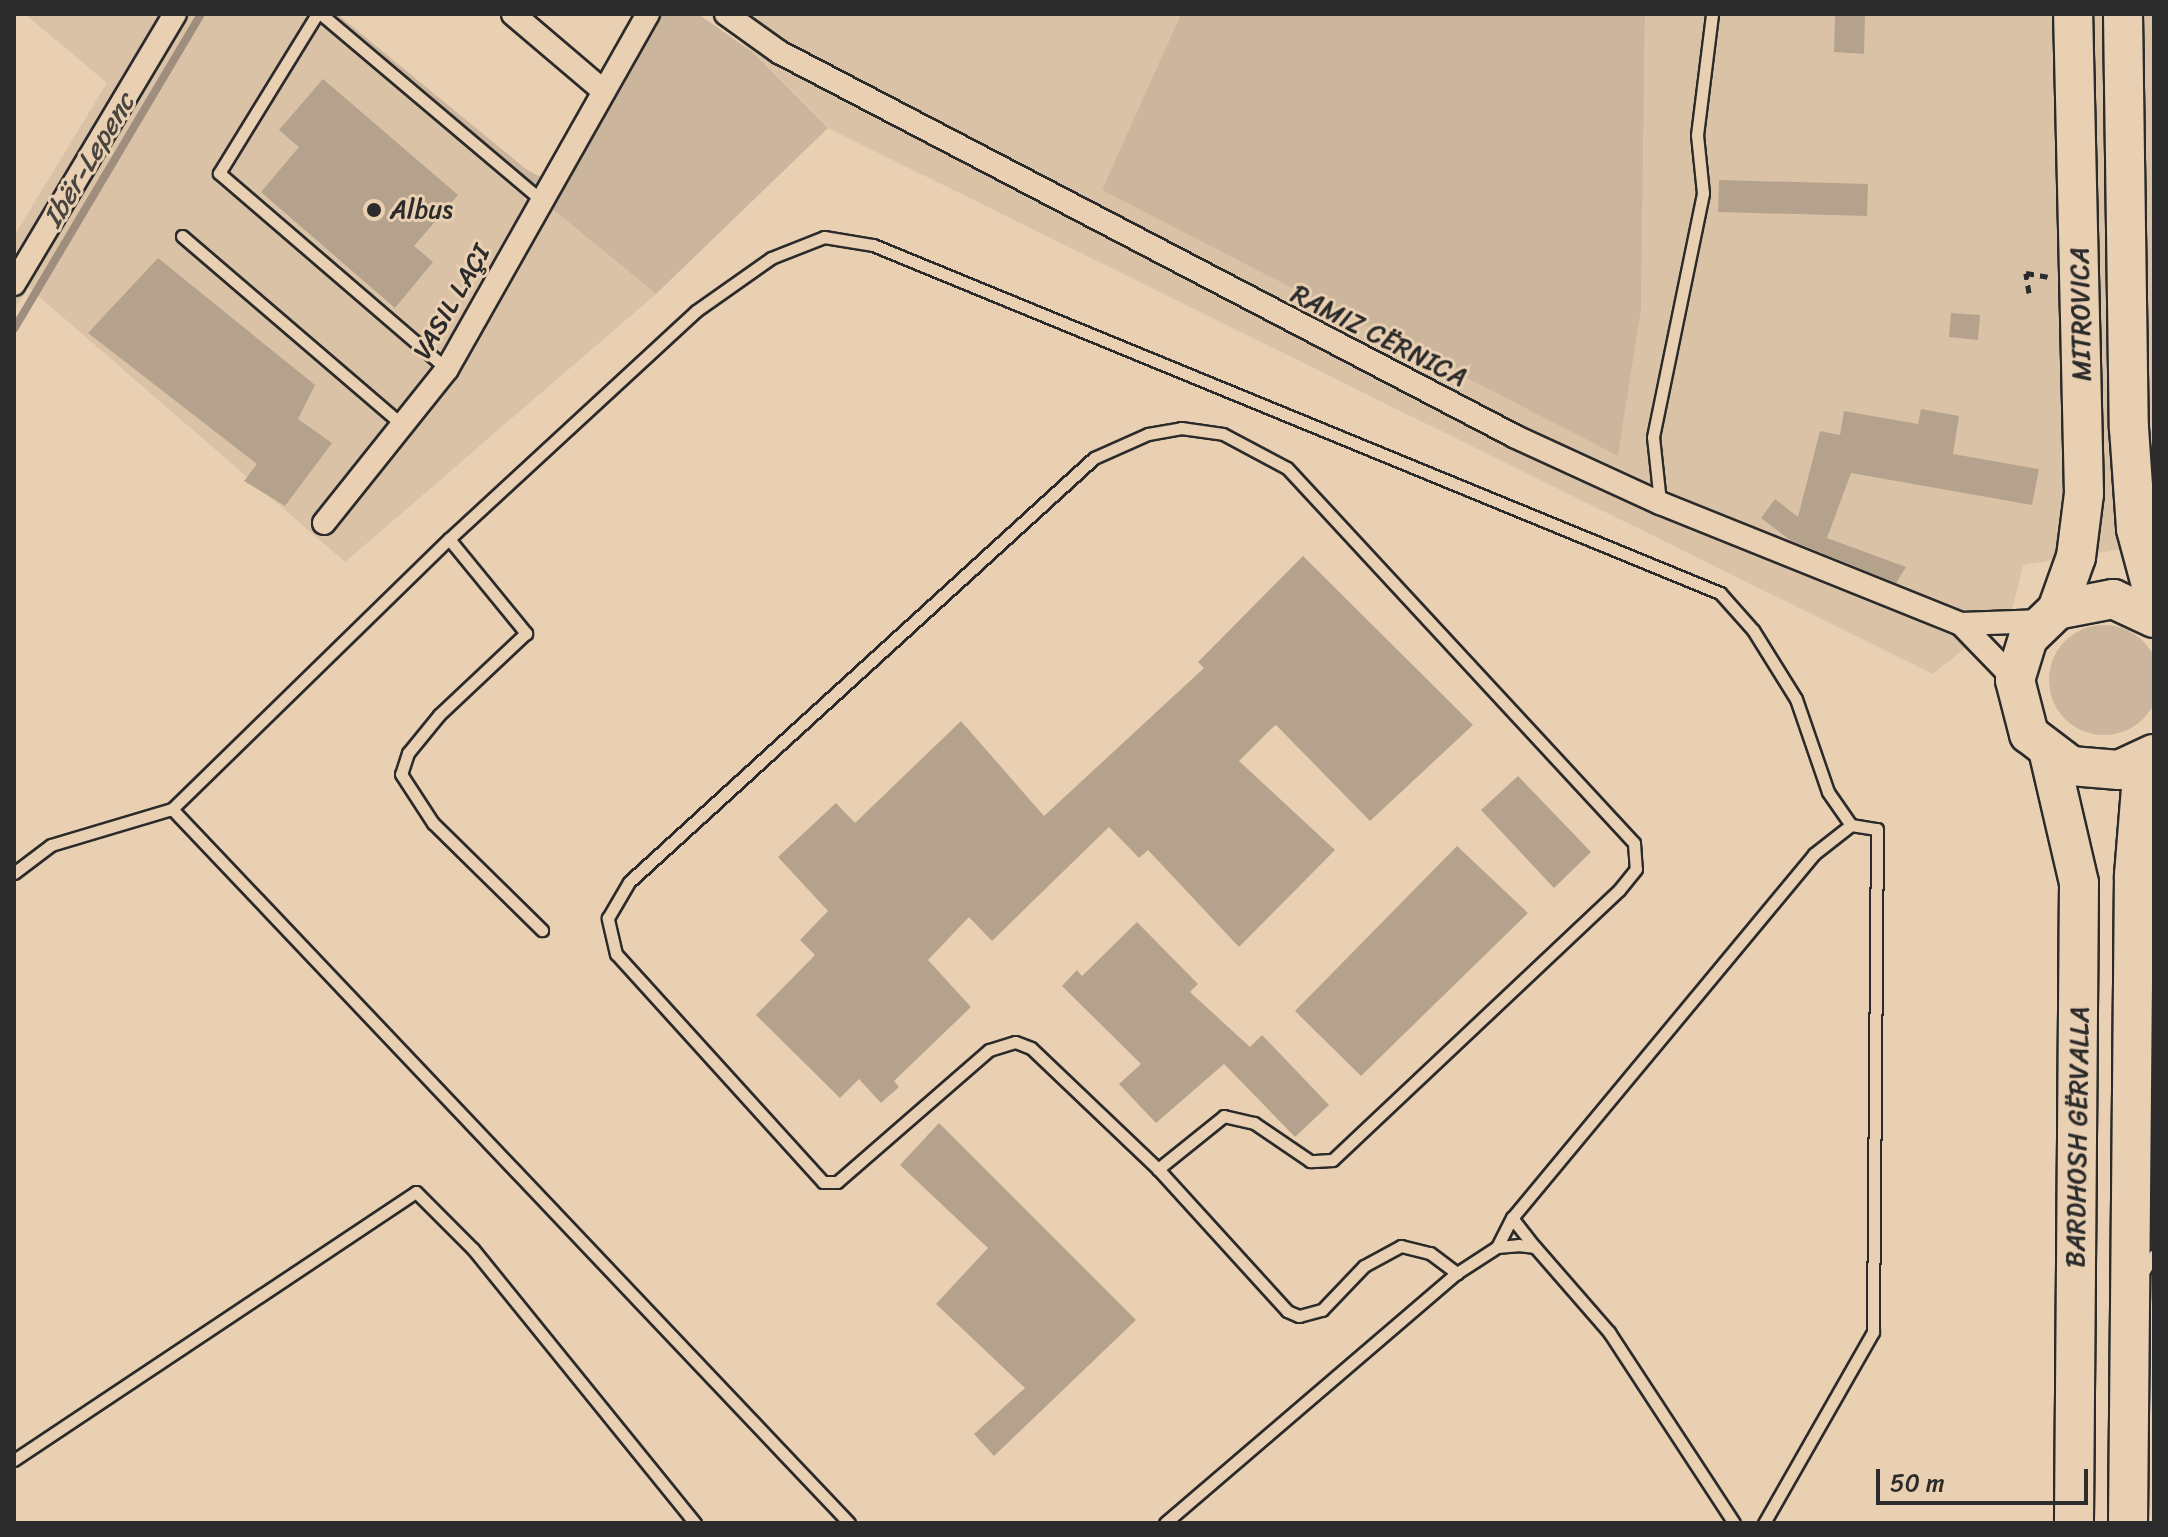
<!DOCTYPE html>
<html>
<head>
<meta charset="utf-8">
<style>
	body { margin:0 }
	#map { position:relative; width:2168px; height:1537px; overflow:hidden; background:#ead0b2; font-family:Sriracha,sans-serif }
	div>[style] { position:absolute }
	.built>* { inset:0; background:#dac2a7 }
	.green>* { inset:0; background:#cbb59c }
	.round { border-radius:50% }
	.stream>* { height:8px; margin:-4px; padding:0 4px; transform-origin:4px; border-radius:4px; background:#9f8e7d }
	.building>* { inset:0; background:#b5a28d }
	.path>* { height:5px; margin-top:-2.5px; transform-origin:0; background:repeating-linear-gradient(90deg,#2b2b2b 0 8px,transparent 0 14px) }
	.roads { filter:drop-shadow(2px 0 #2b2b2b) drop-shadow(-2px 0 #2b2b2b) drop-shadow(0 2px #2b2b2b) drop-shadow(0 -2px #2b2b2b) }
	.service>* { height:11px; margin:-5.5px; padding:0 5.5px; transform-origin:5.5px; border-radius:5.5px; background:#ead0b2 }
	.minor>* { height:22px; margin:-11px; padding:0 11px; transform-origin:11px; border-radius:11px; background:#ead0b2 }
	.trunk>* { height:38px; margin:-19px; padding:0 19px; transform-origin:19px; border-radius:19px; background:#ead0b2 }
	.dots>* { width:22px; height:22px; translate:-50% -50%; box-sizing:border-box; border:4px solid #ead0b2; border-radius:50% }
	span { translate:-50% -50%; white-space:nowrap; text-align:center; line-height:1.15; -webkit-text-stroke:6px #ead0b2; paint-order:stroke }
	.poi-label { font-size:26px; color:#2b2b2b }
	.left { translate:0 -50%; text-align:left }
	.street-label { font-size:26px; color:#2b2b2b }
	.water-label { font-size:28px; color:#484440; font-style:italic }
	.frame { position:absolute; inset:0; border:16px solid #2b2b2b; pointer-events:none }
	.scale { position:absolute; left:1876px; top:1469px; width:212px; height:36px; box-sizing:border-box; border:4px solid #2b2b2b; border-top:0; padding-left:10px; font-size:24px; line-height:28px; white-space:nowrap; color:#2b2b2b; -webkit-text-stroke:6px #ead0b2; paint-order:stroke }
</style>
</head>
<body>
<div id="map">
	<div class="built">
		<i style="clip-path:polygon(25px 14px,315px 14px,656px 294px,345px 562px,28px 287px,14px 310px,14px 236px,107px 83px)"></i>
		<i style="clip-path:polygon(713px 14px,1181px 14px,1103px 190px,1618px 456px,1641px 310px,1645px 14px,2154px 14px,2154px 544px,2023px 565px,2012px 610px,1933px 674px,828px 128px)"></i>
		<i style="clip-path:polygon(2154px 847px,2154px 1324px,2147px 1255px)"></i>
	</div>
	<div class="green">
		<i style="clip-path:polygon(315px 14px,337px 14px,526px 169px,553px 184px,652px 14px,698px 14px,751px 51px,828px 128px,656px 294px)"></i>
		<i style="clip-path:polygon(1181px 14px,1645px 14px,1641px 310px,1618px 456px,1102px 190px)"></i>
		<i class="round" style="left:2049px;top:625px;width:110px;height:110px"></i>
	</div>
	<div class="stream">
		<i style="left:14px;top:329px;width:366px;rotate:-59.3deg"></i>
	</div>
	<div class="building">
		<i style="clip-path:polygon(1835px 14px,1865px 14px,1864px 54px,1834px 52px)"></i>
		<i style="clip-path:polygon(323px 79px,458px 195px,414px 246px,433px 262px,395px 308px,261px 192px,299px 147px,279px 130px)"></i>
		<i style="clip-path:polygon(1719px 180px,1868px 184px,1867px 216px,1718px 212px)"></i>
		<i style="clip-path:polygon(158px 258px,315px 385px,298px 419px,332px 443px,285px 506px,244px 481px,257px 464px,88px 333px)"></i>
		<i style="clip-path:polygon(1951px 313px,1980px 315px,1978px 340px,1949px 337px)"></i>
		<i style="clip-path:polygon(1921px 409px,1959px 416px,1953px 454px,2039px 469px,2032px 505px,1851px 473px,1827px 538px,1906px 567px,1896px 583px,1790px 540px,1761px 518px,1775px 499px,1798px 517px,1820px 431px,1840px 435px,1844px 411px,1918px 424px)"></i>
		<i style="clip-path:polygon(1303px 556px,1473px 725px,1370px 821px,1276px 725px,1270px 730px,1239px 761px,1335px 850px,1239px 947px,1148px 850px,1139px 858px,1109px 827px,992px 941px,969px 917px,928px 960px,971px 1007px,894px 1081px,899px 1087px,881px 1103px,859px 1079px,840px 1098px,756px 1015px,815px 955px,800px 940px,828px 911px,778px 857px,836px 803px,855px 823px,961px 721px,1044px 816px,1204px 668px,1198px 662px)"></i>
		<i style="clip-path:polygon(1518px 776px,1591px 852px,1554px 888px,1481px 810px)"></i>
		<i style="clip-path:polygon(1457px 846px,1528px 913px,1361px 1076px,1295px 1011px)"></i>
		<i style="clip-path:polygon(1137px 922px,1198px 984px,1190px 992px,1250px 1047px,1262px 1035px,1329px 1105px,1295px 1137px,1224px 1064px,1156px 1123px,1119px 1084px,1141px 1064px,1062px 986px,1077px 970px,1082px 976px)"></i>
		<i style="clip-path:polygon(939px 1123px,1136px 1320px,994px 1456px,974px 1434px,1025px 1388px,936px 1304px,988px 1248px,900px 1165px)"></i>
	</div>
	<div class="path">
		<i style="left:2029px;top:293px;width:20px;rotate:-99deg"></i>
		<i style="left:2026px;top:273px;width:22px;rotate:10deg"></i>
	</div>
	<div class="roads">
		<div class="service">
			<i style="left:317px;top:14px;width:187px;rotate:121.6deg"></i>
			<i style="left:219px;top:173px;width:301px;rotate:40.7deg"></i>
			<i style="left:321px;top:14px;width:288px;rotate:40.2deg"></i>
			<i style="left:182px;top:236px;width:294px;rotate:40.6deg"></i>
			<i style="left:1660px;top:502px;width:65px;rotate:-96.1deg"></i>
			<i style="left:1653px;top:437px;width:249px;rotate:-78.4deg"></i>
			<i style="left:1703px;top:193px;width:58px;rotate:-95.9deg"></i>
			<i style="left:1697px;top:135px;width:122px;rotate:-82.9deg"></i>
			<i style="left:449px;top:539px;width:122px;rotate:50.7deg"></i>
			<i style="left:526px;top:633px;width:120px;rotate:136.7deg"></i>
			<i style="left:439px;top:715px;width:49px;rotate:129.2deg"></i>
			<i style="left:408px;top:753px;width:22px;rotate:108deg"></i>
			<i style="left:401px;top:774px;width:59px;rotate:56.9deg"></i>
			<i style="left:433px;top:823px;width:153px;rotate:44.5deg"></i>
			<i style="left:172px;top:809px;width:984px;rotate:46.52deg"></i>
			<i style="left:14px;top:873px;width:46px;rotate:-37.1deg"></i>
			<i style="left:51px;top:845px;width:126px;rotate:-16.6deg"></i>
			<i style="left:172px;top:809px;width:387px;rotate:-44.3deg"></i>
			<i style="left:449px;top:539px;width:336px;rotate:-42.7deg"></i>
			<i style="left:696px;top:311px;width:92px;rotate:-35.2deg"></i>
			<i style="left:771px;top:258px;width:57px;rotate:-21.6deg"></i>
			<i style="left:824px;top:237px;width:50px;rotate:9.3deg"></i>
			<i style="left:873px;top:245px;width:916px;rotate:22.34deg"></i>
			<i style="left:1720px;top:593px;width:50px;rotate:48.3deg"></i>
			<i style="left:1753px;top:630px;width:81px;rotate:58.1deg"></i>
			<i style="left:1796px;top:699px;width:98px;rotate:71deg"></i>
			<i style="left:1828px;top:792px;width:40px;rotate:55.1deg"></i>
			<i style="left:1851px;top:825px;width:26px;rotate:9deg"></i>
			<i style="left:1877px;top:829px;width:503px;rotate:90.46deg"></i>
			<i style="left:1873px;top:1332px;width:220px;rotate:119.7deg"></i>
			<i style="left:1158px;top:1169px;width:175px;rotate:-136.4deg"></i>
			<i style="left:1031px;top:1048px;width:17px;rotate:-159deg"></i>
			<i style="left:1015px;top:1042px;width:27px;rotate:163deg"></i>
			<i style="left:989px;top:1050px;width:201px;rotate:139deg"></i>
			<i style="left:837px;top:1182px;width:14px;rotate:180deg"></i>
			<i style="left:823px;top:1182px;width:308px;rotate:-132.2deg"></i>
			<i style="left:616px;top:954px;width:37px;rotate:-103deg"></i>
			<i style="left:608px;top:918px;width:42px;rotate:-59.7deg"></i>
			<i style="left:629px;top:882px;width:629px;rotate:-42.36deg"></i>
			<i style="left:1094px;top:458px;width:59px;rotate:-24deg"></i>
			<i style="left:1148px;top:434px;width:34px;rotate:-10deg"></i>
			<i style="left:1181px;top:428px;width:42px;rotate:8.1deg"></i>
			<i style="left:1223px;top:434px;width:72px;rotate:28deg"></i>
			<i style="left:1287px;top:468px;width:511px;rotate:47.22deg"></i>
			<i style="left:1634px;top:843px;width:26px;rotate:86deg"></i>
			<i style="left:1636px;top:869px;width:27px;rotate:129deg"></i>
			<i style="left:1619px;top:890px;width:394px;rotate:136.7deg"></i>
			<i style="left:1332px;top:1160px;width:22px;rotate:177deg"></i>
			<i style="left:1310px;top:1161px;width:68px;rotate:-145.8deg"></i>
			<i style="left:1254px;top:1123px;width:31px;rotate:-167deg"></i>
			<i style="left:1224px;top:1116px;width:85px;rotate:141.2deg"></i>
			<i style="left:1158px;top:1169px;width:192px;rotate:47.7deg"></i>
			<i style="left:1287px;top:1311px;width:13px;rotate:23deg"></i>
			<i style="left:1299px;top:1316px;width:24px;rotate:-15deg"></i>
			<i style="left:1322px;top:1310px;width:61px;rotate:-46.3deg"></i>
			<i style="left:1364px;top:1266px;width:42px;rotate:-28.4deg"></i>
			<i style="left:1401px;top:1246px;width:30px;rotate:14deg"></i>
			<i style="left:1430px;top:1253px;width:34px;rotate:37deg"></i>
			<i style="left:1512px;top:1218px;width:37px;rotate:52deg"></i>
			<i style="left:1497px;top:1247px;width:33px;rotate:-63deg"></i>
			<i style="left:1512px;top:1218px;width:473px;rotate:-50.3deg"></i>
			<i style="left:1814px;top:854px;width:47px;rotate:-38.1deg"></i>
			<i style="left:2142px;top:1274px;width:22px;rotate:-58deg"></i>
			<i style="left:14px;top:1460px;width:483px;rotate:-33.7deg"></i>
			<i style="left:416px;top:1192px;width:81px;rotate:45deg"></i>
			<i style="left:473px;top:1249px;width:353px;rotate:51deg"></i>
			<i style="left:1165px;top:1523px;width:384px;rotate:-40.6deg"></i>
			<i style="left:1457px;top:1273px;width:48px;rotate:-33deg"></i>
			<i style="left:1497px;top:1247px;width:21px;rotate:-5deg"></i>
			<i style="left:1518px;top:1245px;width:17px;rotate:7deg"></i>
			<i style="left:1535px;top:1247px;width:113px;rotate:49deg"></i>
			<i style="left:1609px;top:1332px;width:228px;rotate:56.8deg"></i>
		</div>
		<div class="minor">
			<i style="left:513px;top:14px;width:116px;rotate:40.4deg"></i>
			<i style="left:726px;top:14px;width:65px;rotate:35.6deg"></i>
			<i style="left:779px;top:52px;width:829px;rotate:27.58deg"></i>
			<i style="left:1514px;top:436px;width:161px;rotate:24.7deg"></i>
			<i style="left:1660px;top:503px;width:324px;rotate:21.9deg"></i>
			<i style="left:1961px;top:624px;width:78px;rotate:46deg"></i>
			<i style="left:14px;top:284px;width:314px;rotate:-59.2deg"></i>
			<i style="left:324px;top:523px;width:197px;rotate:-51.4deg"></i>
			<i style="left:447px;top:369px;width:408px;rotate:-60.5deg"></i>
			<i style="left:1961px;top:624px;width:82px;rotate:-2.1deg"></i>
		</div>
		<div class="trunk">
			<i style="left:2123px;top:14px;width:414px;rotate:89.2deg"></i>
			<i style="left:2129px;top:428px;width:101px;rotate:86deg"></i>
			<i style="left:2136px;top:529px;width:69px;rotate:75deg"></i>
			<i style="left:2057px;top:610px;width:56px;rotate:-70.3deg"></i>
			<i style="left:2076px;top:557px;width:64px;rotate:-82.8deg"></i>
			<i style="left:2084px;top:494px;width:480px;rotate:-91.3deg"></i>
			<i style="left:2154px;top:618px;width:45px;rotate:-155.1deg"></i>
			<i style="left:2113px;top:599px;width:57px;rotate:168.9deg"></i>
			<i style="left:2057px;top:610px;width:40px;rotate:136deg"></i>
			<i style="left:2028px;top:638px;width:44px;rotate:107.2deg"></i>
			<i style="left:2015px;top:680px;width:56px;rotate:75.5deg"></i>
			<i style="left:2029px;top:734px;width:53px;rotate:37.3deg"></i>
			<i style="left:2071px;top:766px;width:48px;rotate:4.8deg"></i>
			<i style="left:2119px;top:770px;width:38px;rotate:-25deg"></i>
			<i style="left:2049px;top:754px;width:132px;rotate:76.9deg"></i>
			<i style="left:2079px;top:883px;width:640px;rotate:90.45deg"></i>
			<i style="left:2128px;top:1523px;width:648px;rotate:-89.47deg"></i>
			<i style="left:2134px;top:875px;width:113px;rotate:-85.4deg"></i>
		</div>
	</div>
	<div class="dots">
		<i style="left:374px;top:210px;background:#2b2b2b"></i>
	</div>
	<div class="poi-label">
		<span class="left" style="left:390px;top:210px">Albus</span>
	</div>
	<div class="street-label">
		<span style="left:452px;top:302px;rotate:-60deg">VASIL LAÇI</span>
		<span style="left:2081px;top:314px;rotate:-91deg">MITROVICA</span>
		<span style="left:1379px;top:336px;rotate:27deg">RAMIZ CËRNICA</span>
		<span style="left:2078px;top:1137px;rotate:-89deg">BARDHOSH GËRVALLA</span>
	</div>
	<div class="water-label">
		<span style="left:89px;top:160px;rotate:-59deg">Ibër-Lepenc</span>
	</div>
	<div class="frame"></div>
	<div class="scale">50 m</div>
</div>
</body>
</html>
